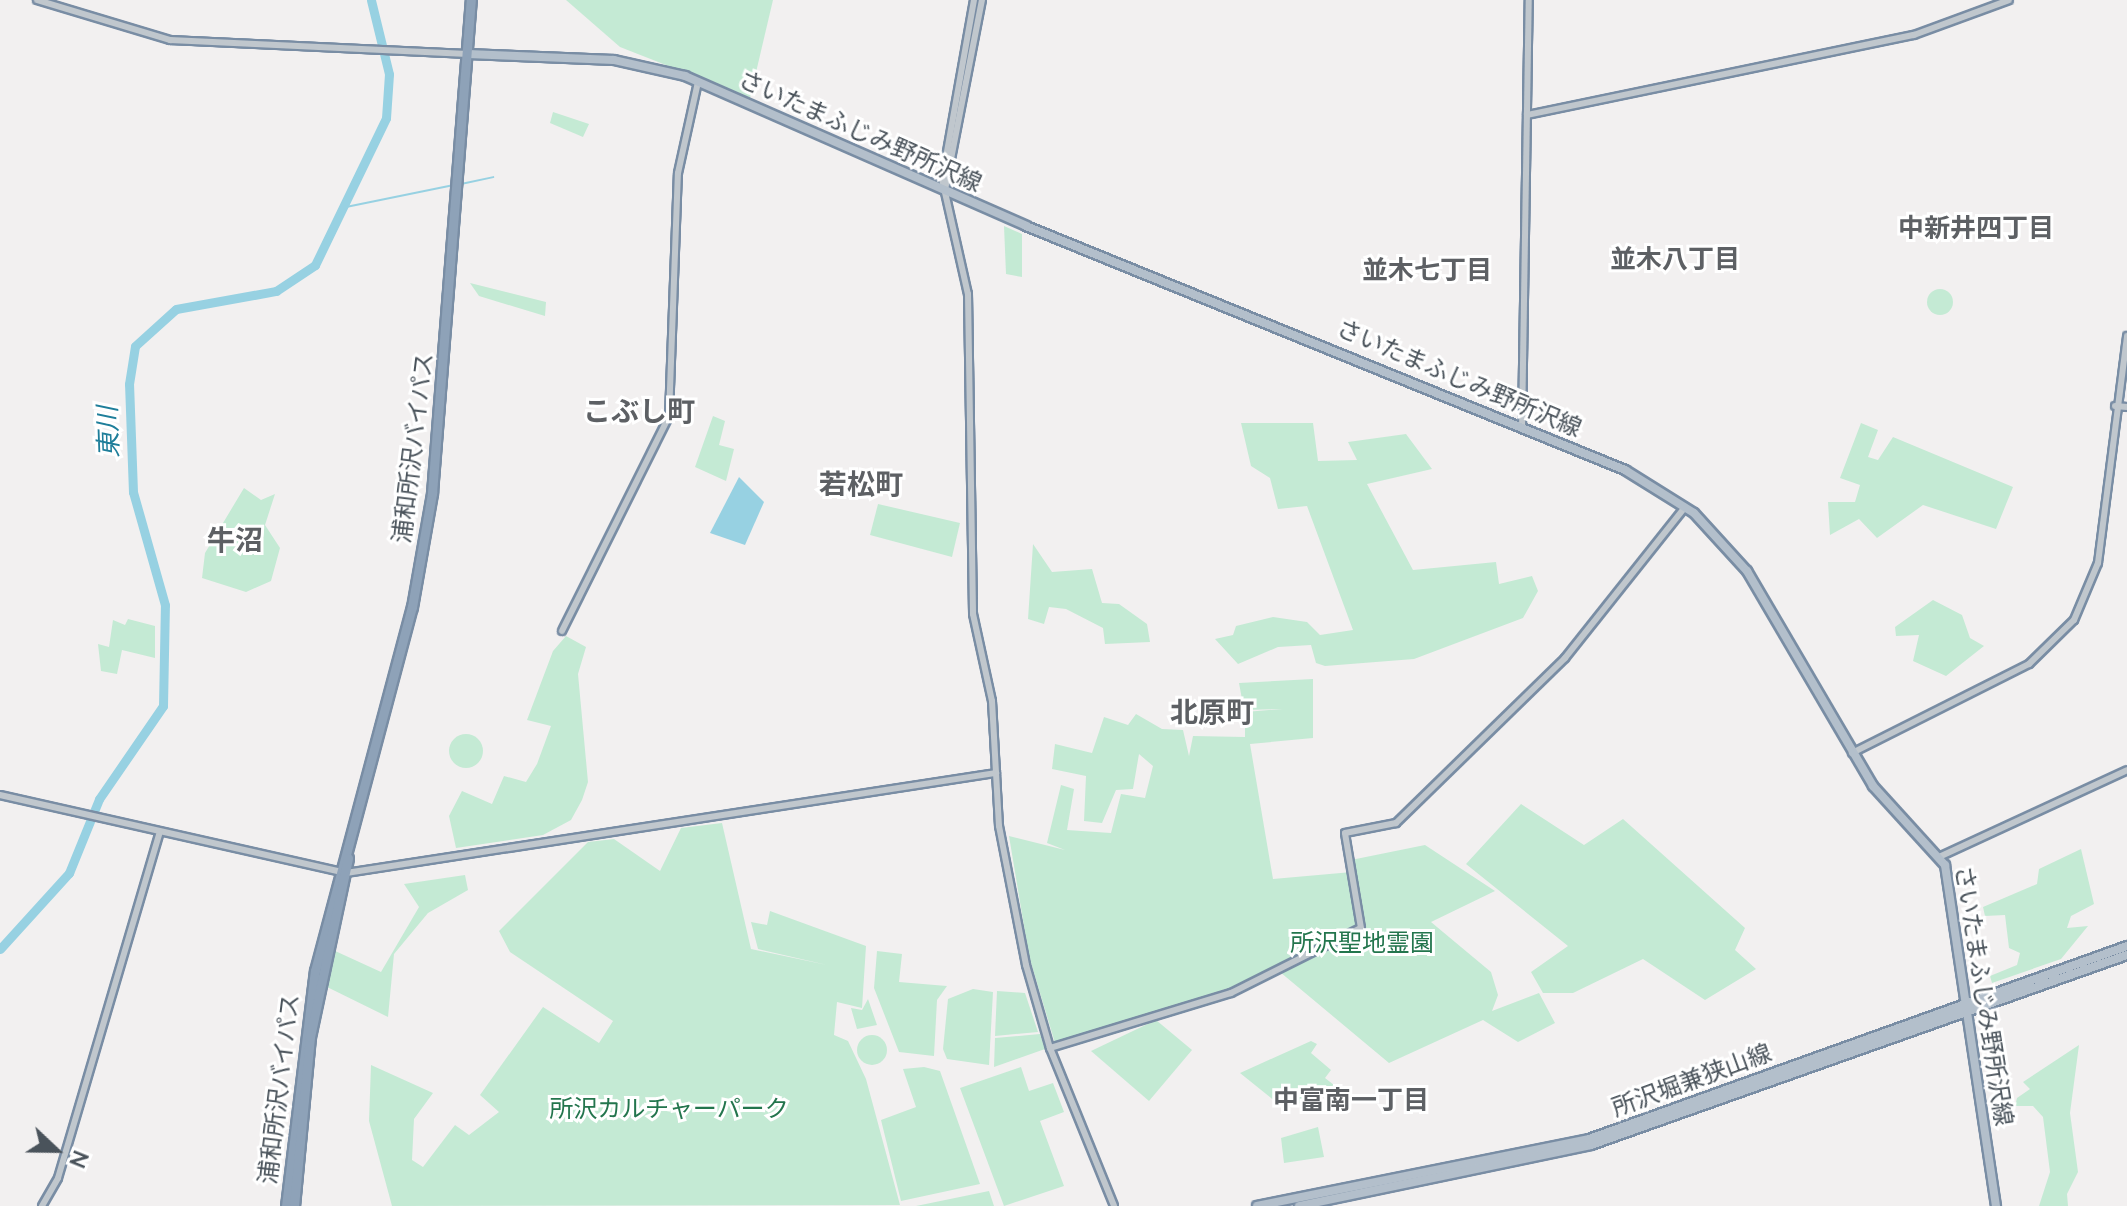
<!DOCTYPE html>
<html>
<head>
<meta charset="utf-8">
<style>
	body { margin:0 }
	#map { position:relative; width:2127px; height:1206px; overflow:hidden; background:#f2f0f0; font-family:"Nunito Sans","Noto Sans JP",sans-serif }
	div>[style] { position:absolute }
	.green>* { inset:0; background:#c4ead4 }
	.round { border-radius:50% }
	.water>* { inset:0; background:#97d1e2 }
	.stream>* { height:2px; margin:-1px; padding:0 1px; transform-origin:1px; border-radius:1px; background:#97d1e2 }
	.river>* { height:9px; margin:-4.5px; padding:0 4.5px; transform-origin:4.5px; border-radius:4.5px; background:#97d1e2 }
	.roads { filter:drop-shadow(2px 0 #798da4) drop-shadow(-2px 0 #798da4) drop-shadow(0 2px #798da4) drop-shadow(0 -2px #798da4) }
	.minor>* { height:6px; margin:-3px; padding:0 3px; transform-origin:3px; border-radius:3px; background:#c0c7cd }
	.major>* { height:8px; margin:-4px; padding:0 4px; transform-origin:4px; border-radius:4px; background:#b3bfcb }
	.highway>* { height:9px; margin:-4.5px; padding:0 4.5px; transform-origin:4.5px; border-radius:4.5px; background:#8ea2b8 }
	span { translate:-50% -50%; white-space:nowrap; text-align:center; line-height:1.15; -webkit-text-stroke:6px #fff; paint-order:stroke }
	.street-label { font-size:24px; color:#4a535b }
	.park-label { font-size:24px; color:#23754d }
	.neighbourhood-label { font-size:26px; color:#5d6064; font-weight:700 }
	.water-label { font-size:26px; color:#1e7e9a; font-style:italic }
	.quarter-label { font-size:28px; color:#5d6064; font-weight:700 }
	.north { position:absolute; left:16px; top:1110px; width:80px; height:80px; -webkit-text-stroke:6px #fff; paint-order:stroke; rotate:112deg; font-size:22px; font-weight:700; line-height:32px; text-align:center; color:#4a535b }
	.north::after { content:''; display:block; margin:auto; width:28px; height:36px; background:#4a535b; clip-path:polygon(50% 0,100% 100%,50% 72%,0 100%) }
</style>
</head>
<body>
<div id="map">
	<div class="green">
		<i style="clip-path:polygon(566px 0,773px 0,750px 98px,620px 47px)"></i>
		<i style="clip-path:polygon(553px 112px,589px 124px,583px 137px,550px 123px)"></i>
		<i style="clip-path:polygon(1004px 226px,1022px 234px,1022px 277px,1006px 274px)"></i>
		<i style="clip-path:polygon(470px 283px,546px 302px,545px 316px,479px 296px)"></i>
		<i class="round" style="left:1927px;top:289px;width:26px;height:26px"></i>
		<i style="clip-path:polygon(713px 416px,725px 421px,719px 445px,734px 449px,726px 481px,695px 467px)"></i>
		<i style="clip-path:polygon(1241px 423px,1313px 423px,1318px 461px,1357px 460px,1348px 442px,1406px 434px,1432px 469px,1367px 484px,1413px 570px,1496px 562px,1499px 584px,1532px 576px,1538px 591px,1523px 618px,1414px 659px,1325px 666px,1316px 663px,1311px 645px,1278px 647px,1238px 664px,1215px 639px,1233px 635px,1236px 626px,1273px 617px,1307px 622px,1320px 635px,1353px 630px,1307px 506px,1278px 509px,1270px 478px,1251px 466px)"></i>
		<i style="clip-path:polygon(1861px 423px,1878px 430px,1868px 457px,1878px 460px,1893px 437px,2013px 487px,1996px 529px,1923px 505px,1877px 538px,1859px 519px,1830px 535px,1828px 502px,1855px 502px,1860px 485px,1840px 478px)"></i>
		<i style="clip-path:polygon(244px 488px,261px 500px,275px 494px,265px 525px,280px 548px,271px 581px,246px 592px,202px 578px,205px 553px)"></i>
		<i style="clip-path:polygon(878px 504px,960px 523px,952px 557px,870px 535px)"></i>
		<i style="clip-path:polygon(1033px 544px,1052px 572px,1092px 569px,1102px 603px,1119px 604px,1147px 624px,1150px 642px,1105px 644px,1103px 628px,1066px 609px,1049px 607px,1044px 624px,1028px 619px)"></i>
		<i style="clip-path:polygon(1933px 600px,1962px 615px,1970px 638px,1984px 646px,1946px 676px,1913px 661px,1919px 635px,1896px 636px,1895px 627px)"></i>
		<i style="clip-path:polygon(128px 619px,155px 626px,155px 658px,122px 650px,117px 674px,101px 671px,98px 644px,109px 647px,113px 620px,125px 625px)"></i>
		<i style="clip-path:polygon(566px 636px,586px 647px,578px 674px,588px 782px,582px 800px,571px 820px,543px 835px,456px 848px,449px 816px,462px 791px,492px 804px,504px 776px,526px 782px,537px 764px,551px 726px,527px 720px,553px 651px)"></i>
		<i style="clip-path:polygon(1313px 679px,1313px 738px,1250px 744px,1273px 879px,1352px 872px,1351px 860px,1425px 845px,1495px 891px,1431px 922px,1491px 972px,1498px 995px,1492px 1011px,1539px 993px,1555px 1023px,1518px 1042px,1483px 1020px,1389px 1063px,1280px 972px,1055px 1043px,1029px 956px,1009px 836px,1065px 850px,1047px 843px,1061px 785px,1074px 789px,1067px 830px,1111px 833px,1121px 794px,1145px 798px,1153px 766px,1139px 754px,1133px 789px,1116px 790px,1102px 823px,1084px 821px,1086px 776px,1052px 769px,1055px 744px,1092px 753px,1104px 717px,1128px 725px,1136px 714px,1162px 729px,1183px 730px,1189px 756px,1193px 736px,1245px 737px,1245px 712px,1283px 709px,1244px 710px,1239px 683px)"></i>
		<i class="round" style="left:449px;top:734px;width:34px;height:34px"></i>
		<i style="clip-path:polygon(1521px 804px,1584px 845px,1623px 819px,1745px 928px,1735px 950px,1756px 969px,1705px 1000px,1643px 959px,1573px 993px,1543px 993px,1531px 972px,1568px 946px,1466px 864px)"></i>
		<i style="clip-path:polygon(722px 823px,751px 949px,827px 965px,758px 949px,751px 922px,767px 925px,770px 911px,866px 946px,862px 1008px,837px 1002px,834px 1035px,848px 1041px,866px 1079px,900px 1205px,392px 1206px,369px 1121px,371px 1065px,433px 1093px,414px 1119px,412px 1160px,423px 1167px,455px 1125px,469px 1135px,499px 1112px,480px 1095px,543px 1007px,599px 1043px,613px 1021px,510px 952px,499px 931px,588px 842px,614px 839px,660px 871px,681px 828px)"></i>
		<i style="clip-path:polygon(2081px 849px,2094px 904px,2071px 916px,2067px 928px,2088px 926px,2061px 959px,1992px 983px,1990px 976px,2017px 965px,2020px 953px,2009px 948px,2005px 915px,1985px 916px,1983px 907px,2037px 884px,2039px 869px)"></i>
		<i style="clip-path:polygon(465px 875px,468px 890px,428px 913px,394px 954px,388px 1017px,325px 986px,333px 950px,381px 972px,419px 907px,404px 884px)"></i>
		<i style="clip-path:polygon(877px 951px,902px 954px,899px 982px,947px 986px,937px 1000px,934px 1056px,899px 1052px,874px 988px)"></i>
		<i style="clip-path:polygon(973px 989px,993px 992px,989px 1065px,947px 1059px,943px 1049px,948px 999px)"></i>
		<i style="clip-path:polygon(997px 991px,1025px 993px,1038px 1032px,995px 1036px)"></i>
		<i style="clip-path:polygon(868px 999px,877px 1025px,857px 1029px,851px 1008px,862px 1010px)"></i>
		<i style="clip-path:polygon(1156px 1020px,1192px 1050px,1149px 1101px,1091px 1051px)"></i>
		<i style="clip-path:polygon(1040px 1034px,1045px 1049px,994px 1067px,995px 1038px)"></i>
		<i class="round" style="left:857px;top:1035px;width:30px;height:30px"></i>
		<i style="clip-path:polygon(1311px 1041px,1317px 1044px,1311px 1053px,1331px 1070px,1325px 1078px,1334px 1085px,1286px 1110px,1240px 1073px)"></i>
		<i style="clip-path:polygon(2079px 1045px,2070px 1113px,2078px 1172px,2067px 1194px,2068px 1206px,2078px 1206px,2039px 1206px,2050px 1172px,2043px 1117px,2033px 1106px,2015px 1106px,2017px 1098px,2030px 1089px,2023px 1082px)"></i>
		<i style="clip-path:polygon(924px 1067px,940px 1071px,980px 1184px,901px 1201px,881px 1120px,916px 1107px,903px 1069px)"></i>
		<i style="clip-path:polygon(1021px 1067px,1029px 1091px,1053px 1083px,1064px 1112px,1040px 1121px,1064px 1186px,1004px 1206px,960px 1088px)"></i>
		<i style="clip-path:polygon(1318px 1127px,1324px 1157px,1284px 1163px,1281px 1138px)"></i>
		<i style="clip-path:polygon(989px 1191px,994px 1206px,916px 1206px)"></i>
	</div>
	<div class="water">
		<i style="clip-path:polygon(739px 477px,764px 502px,745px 545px,710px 533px)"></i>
	</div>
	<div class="stream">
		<i style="left:461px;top:184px;width:33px;rotate:-12deg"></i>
		<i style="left:346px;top:207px;width:110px;rotate:-11.5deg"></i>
	</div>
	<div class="river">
		<i style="left:0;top:949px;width:103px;rotate:-47.8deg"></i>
		<i style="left:69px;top:873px;width:80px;rotate:-67.9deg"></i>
		<i style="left:99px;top:799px;width:113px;rotate:-55.5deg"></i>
		<i style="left:163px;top:706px;width:101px;rotate:-88.9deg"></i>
		<i style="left:165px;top:605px;width:117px;rotate:-105.8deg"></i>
		<i style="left:133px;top:492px;width:108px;rotate:-92.1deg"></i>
		<i style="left:129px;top:384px;width:38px;rotate:-81deg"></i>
		<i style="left:135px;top:346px;width:55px;rotate:-42.1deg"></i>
		<i style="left:176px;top:309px;width:102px;rotate:-10.2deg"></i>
		<i style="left:276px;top:291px;width:47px;rotate:-33.7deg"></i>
		<i style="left:315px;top:265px;width:163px;rotate:-64.2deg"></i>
		<i style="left:386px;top:118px;width:44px;rotate:-86.1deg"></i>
		<i style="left:389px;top:74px;width:76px;rotate:-103.7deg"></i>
	</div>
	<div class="roads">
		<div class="minor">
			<i style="left:37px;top:0;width:139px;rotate:16.7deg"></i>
			<i style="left:170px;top:40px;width:298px;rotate:2.7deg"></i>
			<i style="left:974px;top:0;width:182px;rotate:100.1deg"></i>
			<i style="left:942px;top:179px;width:118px;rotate:77.3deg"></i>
			<i style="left:968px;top:294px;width:320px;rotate:89.1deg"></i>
			<i style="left:973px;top:614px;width:89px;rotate:77.7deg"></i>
			<i style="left:992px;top:701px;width:125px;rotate:86.8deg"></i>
			<i style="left:999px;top:826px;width:142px;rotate:79deg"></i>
			<i style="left:1026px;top:965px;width:86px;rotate:73.9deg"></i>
			<i style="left:1050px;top:1048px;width:170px;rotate:67.9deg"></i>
			<i style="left:1527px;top:115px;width:395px;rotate:-11.7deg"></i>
			<i style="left:1914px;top:35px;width:101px;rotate:-20.2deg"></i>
			<i style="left:945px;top:190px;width:194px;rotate:-79deg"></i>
			<i style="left:2115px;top:406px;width:12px;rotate:5deg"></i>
			<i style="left:1522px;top:428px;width:428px;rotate:-89.1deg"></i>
			<i style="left:562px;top:631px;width:240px;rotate:-63.5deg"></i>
			<i style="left:669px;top:416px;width:243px;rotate:-87.9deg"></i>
			<i style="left:678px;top:173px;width:93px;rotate:-77.6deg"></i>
			<i style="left:1852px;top:753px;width:198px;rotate:-26.7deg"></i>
			<i style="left:2029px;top:664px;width:63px;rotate:-44.4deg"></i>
			<i style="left:2074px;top:620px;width:62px;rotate:-67.2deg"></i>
			<i style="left:2098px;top:563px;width:229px;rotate:-82.7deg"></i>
			<i style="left:0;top:795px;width:355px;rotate:12.7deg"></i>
			<i style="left:346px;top:873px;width:658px;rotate:-8.75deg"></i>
			<i style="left:1939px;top:857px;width:207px;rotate:-24.8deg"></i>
			<i style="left:1050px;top:1048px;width:189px;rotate:-16.9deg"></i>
			<i style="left:1231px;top:993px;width:145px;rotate:-26.6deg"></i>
			<i style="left:1361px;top:928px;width:96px;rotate:-99.6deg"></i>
			<i style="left:1345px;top:833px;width:52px;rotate:-11.1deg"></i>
			<i style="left:1396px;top:823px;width:236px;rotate:-44.3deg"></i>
			<i style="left:1565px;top:658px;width:193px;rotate:-51.5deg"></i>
			<i style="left:42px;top:1206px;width:32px;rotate:-60deg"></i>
			<i style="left:58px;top:1178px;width:361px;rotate:-73.6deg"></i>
		</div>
		<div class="major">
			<i style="left:468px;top:54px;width:146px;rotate:2.4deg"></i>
			<i style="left:614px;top:60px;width:73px;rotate:12.7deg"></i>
			<i style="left:685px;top:76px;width:373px;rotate:23.7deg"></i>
			<i style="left:1026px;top:226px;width:647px;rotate:22.16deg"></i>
			<i style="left:1625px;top:470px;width:81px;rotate:31.9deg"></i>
			<i style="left:1694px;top:513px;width:79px;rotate:47.6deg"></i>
			<i style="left:1747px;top:571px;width:249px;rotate:59.6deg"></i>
			<i style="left:1873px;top:786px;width:107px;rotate:47.7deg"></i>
			<i style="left:1945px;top:865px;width:345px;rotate:81.5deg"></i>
			<i style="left:1257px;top:1206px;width:339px;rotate:-11.4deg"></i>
			<i style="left:1589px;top:1139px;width:572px;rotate:-19.73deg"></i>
			<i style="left:1299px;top:1206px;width:298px;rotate:-11.8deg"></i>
			<i style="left:1591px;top:1145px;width:569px;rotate:-19.52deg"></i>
		</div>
		<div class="highway">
			<i style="left:286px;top:1206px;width:237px;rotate:-83deg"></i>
			<i style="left:315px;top:971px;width:377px;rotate:-75.1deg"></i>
			<i style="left:412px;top:607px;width:116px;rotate:-80deg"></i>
			<i style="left:432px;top:493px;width:495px;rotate:-85.5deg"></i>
			<i style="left:294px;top:1206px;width:170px;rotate:-84.6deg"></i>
			<i style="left:310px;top:1037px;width:183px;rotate:-78deg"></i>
		</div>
	</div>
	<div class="street-label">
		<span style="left:860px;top:132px;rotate:24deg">さいたまふじみ野所沢線</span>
		<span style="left:1459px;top:379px;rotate:23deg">さいたまふじみ野所沢線</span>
		<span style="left:414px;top:448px;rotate:-83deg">浦和所沢バイパス</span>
		<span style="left:1983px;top:996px;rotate:81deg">さいたまふじみ野所沢線</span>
		<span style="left:1692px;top:1081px;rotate:-20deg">所沢堀兼狭山線</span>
		<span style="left:280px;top:1089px;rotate:-83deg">浦和所沢バイパス</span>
	</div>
	<div class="park-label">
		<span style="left:1362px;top:944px">所沢聖地霊園</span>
		<span style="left:669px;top:1110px">所沢カルチャーパーク</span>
	</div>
	<div class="neighbourhood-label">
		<span style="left:1976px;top:229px">中新井四丁目</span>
		<span style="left:1675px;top:260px">並木八丁目</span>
		<span style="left:1427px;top:271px">並木七丁目</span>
		<span style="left:1351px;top:1101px">中富南一丁目</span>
	</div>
	<div class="water-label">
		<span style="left:109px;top:432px;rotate:-92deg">東川</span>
	</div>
	<div class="quarter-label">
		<span style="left:639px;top:412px">こぶし町</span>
		<span style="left:861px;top:485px">若松町</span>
		<span style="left:235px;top:541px">牛沼</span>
		<span style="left:1212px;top:713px">北原町</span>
	</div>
	<div class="north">N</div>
</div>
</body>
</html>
